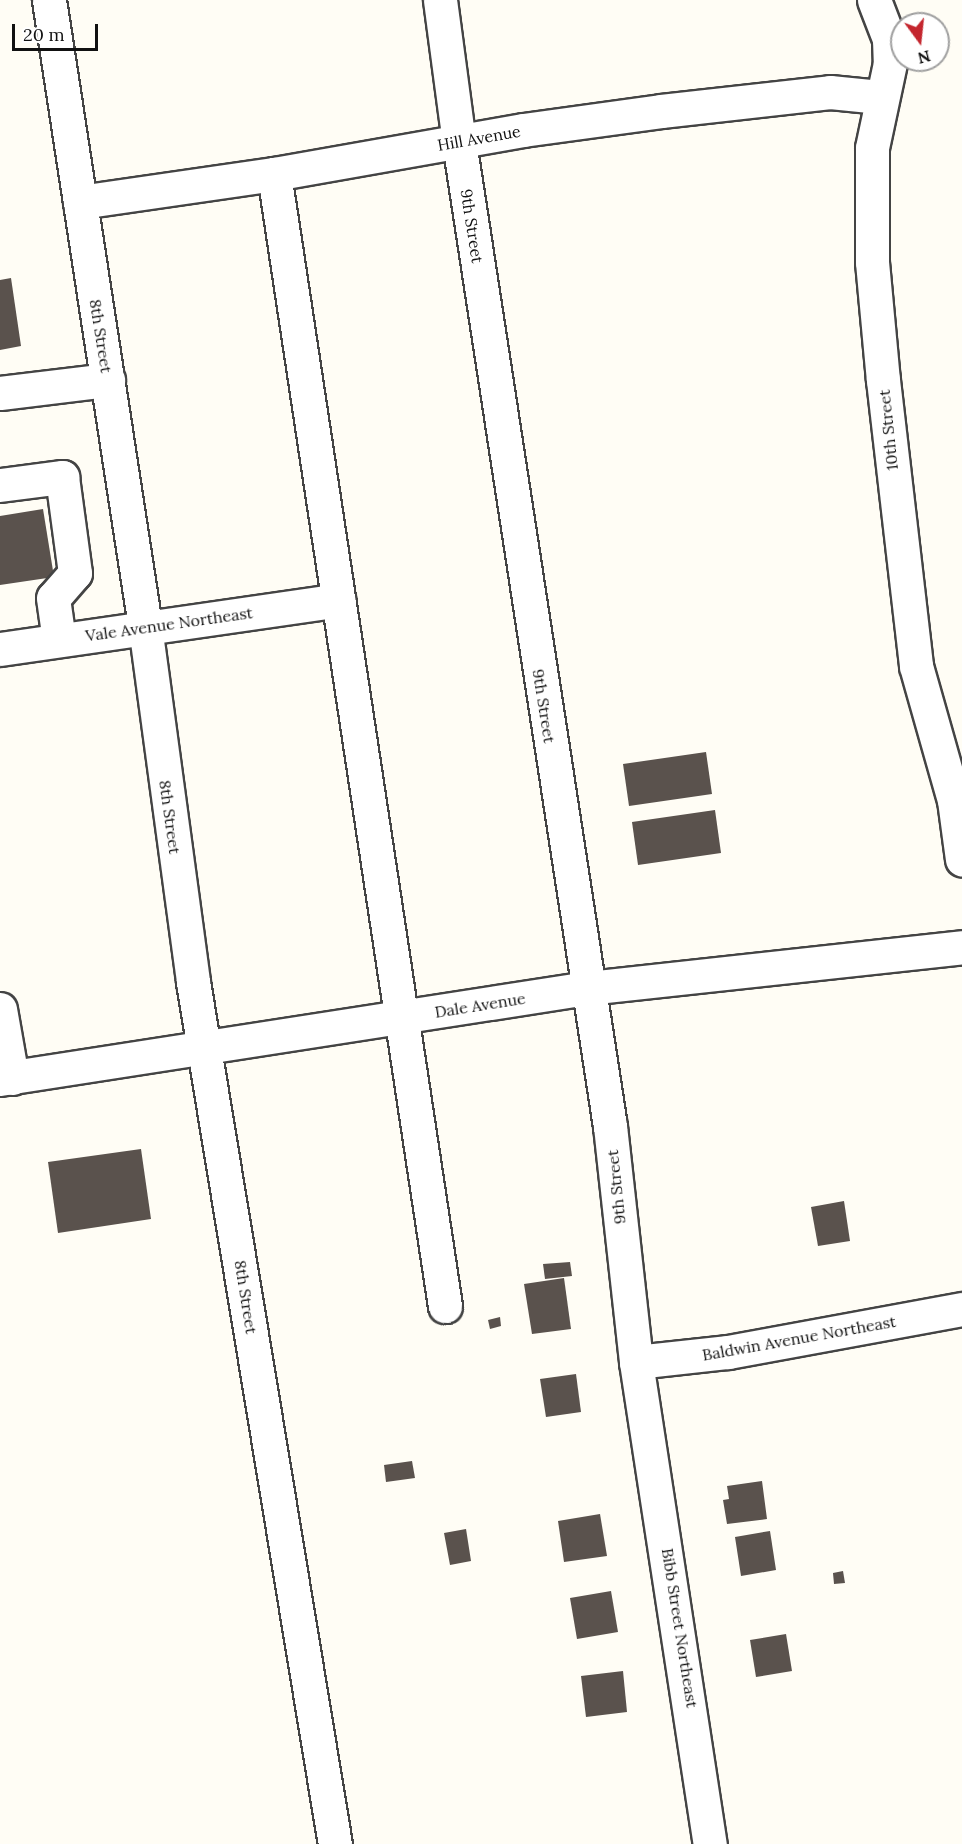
<!DOCTYPE html>
<html>
<head>
<meta charset="utf-8">
<style>
	body { margin:0 }
	#map { position:relative; width:962px; height:1844px; overflow:hidden; background:#fffdf5; font-family:Lora,serif }
	div>[style] { position:absolute }
	.building>* { inset:0; background:#5a524d }
	.roads { filter:drop-shadow(2px 0 #444) drop-shadow(-2px 0 #444) drop-shadow(0 2px #444) drop-shadow(0 -2px #444) }
	.minor>* { height:33px; margin:-16.5px; padding:0 16.5px; transform-origin:16.5px; border-radius:16.5px; background:#fff }
	span { translate:-50% -50%; white-space:nowrap; text-align:center; line-height:1.15; -webkit-text-stroke:6px #fff; paint-order:stroke }
	.street-label { font-size:16px; color:#111 }
	.north { position:absolute; left:890px; top:12px; width:60px; height:60px; box-sizing:border-box; background:#fff; border:2px solid #a0a0a0; border-radius:50%; rotate:165deg; font-size:16px; font-weight:700; line-height:24px; text-align:center; color:#111 }
	.north::after { content:''; display:block; margin:auto; width:21px; height:27px; background:#c4262e; clip-path:polygon(50% 0,100% 100%,50% 72%,0 100%) }
	.scale { position:absolute; left:12px; top:24px; width:86px; height:27px; box-sizing:border-box; border:3px solid #111; border-top:0; padding-left:8px; font-size:18px; line-height:21px; white-space:nowrap; color:#111; -webkit-text-stroke:4px #fff; paint-order:stroke }
</style>
</head>
<body>
<div id="map">
	<div class="building">
		<i style="clip-path:polygon(11px 278px,21px 346px,0 350px,0 280px)"></i>
		<i style="clip-path:polygon(43px 509px,54px 577px,0 585px,0 516px)"></i>
		<i style="clip-path:polygon(706px 752px,712px 794px,629px 806px,623px 764px)"></i>
		<i style="clip-path:polygon(715px 810px,721px 853px,638px 865px,632px 822px)"></i>
		<i style="clip-path:polygon(141px 1149px,151px 1219px,58px 1233px,48px 1162px)"></i>
		<i style="clip-path:polygon(844px 1201px,850px 1241px,818px 1246px,811px 1207px)"></i>
		<i style="clip-path:polygon(570px 1262px,572px 1276px,545px 1279px,543px 1264px)"></i>
		<i style="clip-path:polygon(564px 1278px,571px 1329px,532px 1334px,524px 1284px)"></i>
		<i style="clip-path:polygon(500px 1317px,501px 1326px,490px 1329px,488px 1320px)"></i>
		<i style="clip-path:polygon(576px 1374px,581px 1412px,546px 1417px,540px 1379px)"></i>
		<i style="clip-path:polygon(412px 1461px,415px 1478px,386px 1482px,384px 1465px)"></i>
		<i style="clip-path:polygon(762px 1481px,767px 1519px,727px 1524px,723px 1500px,729px 1499px,727px 1486px)"></i>
		<i style="clip-path:polygon(600px 1514px,607px 1556px,564px 1562px,558px 1521px)"></i>
		<i style="clip-path:polygon(466px 1529px,471px 1561px,450px 1565px,444px 1533px)"></i>
		<i style="clip-path:polygon(770px 1531px,776px 1570px,741px 1576px,735px 1537px)"></i>
		<i style="clip-path:polygon(843px 1571px,845px 1583px,834px 1584px,833px 1573px)"></i>
		<i style="clip-path:polygon(611px 1591px,618px 1632px,577px 1639px,570px 1598px)"></i>
		<i style="clip-path:polygon(786px 1634px,792px 1671px,756px 1677px,750px 1640px)"></i>
		<i style="clip-path:polygon(623px 1671px,627px 1712px,586px 1717px,581px 1676px)"></i>
	</div>
	<div class="roads">
		<div class="minor">
			<i style="left:49px;top:0;width:633px;rotate:81.28deg"></i>
			<i style="left:145px;top:626px;width:359px;rotate:82.3deg"></i>
			<i style="left:193px;top:982px;width:874px;rotate:80.65deg"></i>
			<i style="left:440px;top:0;width:143px;rotate:82.4deg"></i>
			<i style="left:459px;top:142px;width:996px;rotate:81.28deg"></i>
			<i style="left:610px;top:1126px;width:237px;rotate:83.7deg"></i>
			<i style="left:636px;top:1362px;width:488px;rotate:81.3deg"></i>
			<i style="left:874px;top:0;width:42px;rotate:69deg"></i>
			<i style="left:889px;top:39px;width:24px;rotate:88deg"></i>
			<i style="left:890px;top:63px;width:87px;rotate:102deg"></i>
			<i style="left:872px;top:148px;width:114px;rotate:90deg"></i>
			<i style="left:872px;top:262px;width:119px;rotate:84.7deg"></i>
			<i style="left:883px;top:380px;width:288px;rotate:83.4deg"></i>
			<i style="left:916px;top:666px;width:139px;rotate:74.2deg"></i>
			<i style="left:954px;top:800px;width:60px;rotate:82.3deg"></i>
			<i style="left:274px;top:174px;width:1145px;rotate:81.41deg"></i>
			<i style="left:80px;top:202px;width:196px;rotate:-8.2deg"></i>
			<i style="left:274px;top:174px;width:253px;rotate:-10deg"></i>
			<i style="left:523px;top:130px;width:139px;rotate:-7.8deg"></i>
			<i style="left:661px;top:111px;width:170px;rotate:-6.4deg"></i>
			<i style="left:830px;top:92px;width:50px;rotate:5.7deg"></i>
			<i style="left:0;top:393px;width:109px;rotate:-6.9deg"></i>
			<i style="left:0;top:485px;width:63px;rotate:-7.4deg"></i>
			<i style="left:62px;top:477px;width:97px;rotate:82.3deg"></i>
			<i style="left:75px;top:573px;width:33px;rotate:131deg"></i>
			<i style="left:53px;top:598px;width:42px;rotate:81.9deg"></i>
			<i style="left:0;top:649px;width:342px;rotate:-8.2deg"></i>
			<i style="left:0;top:1009px;width:70px;rotate:80.1deg"></i>
			<i style="left:0;top:1079px;width:594px;rotate:-8.81deg"></i>
			<i style="left:587px;top:988px;width:377px;rotate:-6.2deg"></i>
			<i style="left:636px;top:1362px;width:93px;rotate:-6.2deg"></i>
			<i style="left:728px;top:1352px;width:238px;rotate:-10.4deg"></i>
		</div>
	</div>
	<div class="street-label">
		<span style="left:479px;top:138px;rotate:-10deg">Hill Avenue</span>
		<span style="left:472px;top:226px;rotate:81deg">9th Street</span>
		<span style="left:101px;top:336px;rotate:81deg">8th Street</span>
		<span style="left:888px;top:430px;rotate:-96deg">10th Street</span>
		<span style="left:169px;top:624px;rotate:-8deg">Vale Avenue Northeast</span>
		<span style="left:544px;top:706px;rotate:81deg">9th Street</span>
		<span style="left:170px;top:817px;rotate:82deg">8th Street</span>
		<span style="left:480px;top:1005px;rotate:-9deg">Dale Avenue</span>
		<span style="left:616px;top:1187px;rotate:-96deg">9th Street</span>
		<span style="left:246px;top:1297px;rotate:81deg">8th Street</span>
		<span style="left:799px;top:1338px;rotate:-10deg">Baldwin Avenue Northeast</span>
		<span style="left:680px;top:1628px;rotate:81deg">Bibb Street Northeast</span>
	</div>
	<div class="north">N</div>
	<div class="scale">20 m</div>
</div>
</body>
</html>
